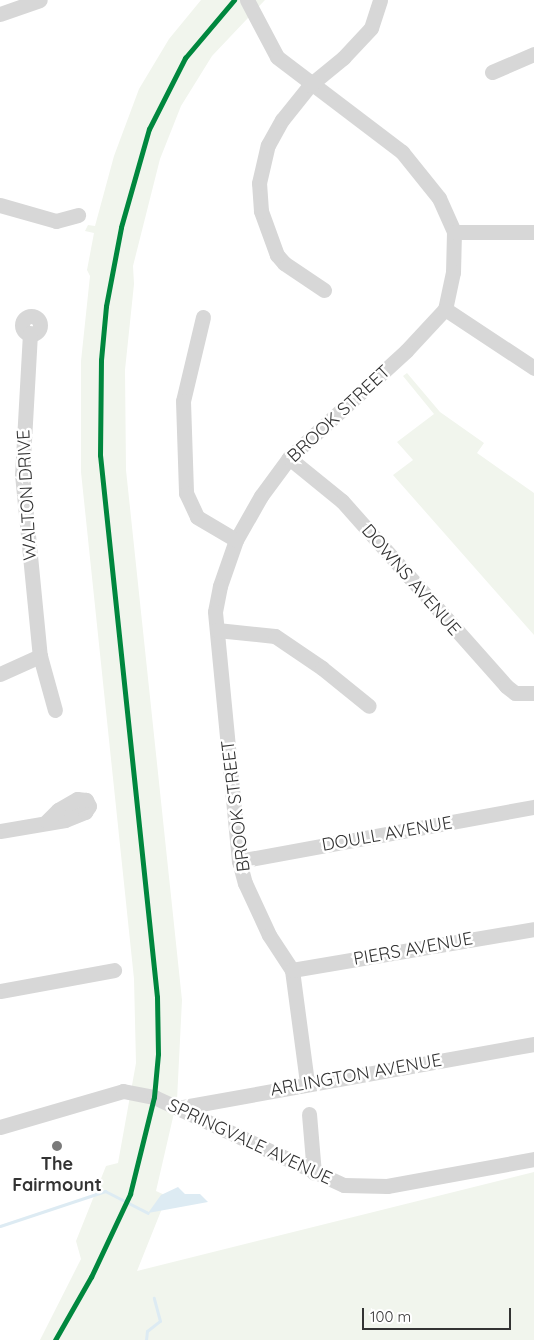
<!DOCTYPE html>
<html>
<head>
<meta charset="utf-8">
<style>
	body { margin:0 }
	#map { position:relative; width:534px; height:1340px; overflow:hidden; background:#fff; font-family:Quicksand,sans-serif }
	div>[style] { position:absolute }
	.green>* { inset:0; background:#f1f5ed }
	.water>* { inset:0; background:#ddebf3 }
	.stream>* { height:3px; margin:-1.5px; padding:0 1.5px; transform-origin:1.5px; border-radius:1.5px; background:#ddebf3 }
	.minor>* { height:15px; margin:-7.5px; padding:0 7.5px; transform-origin:7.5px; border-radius:7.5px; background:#d7d7d7 }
	.minor>.ring { margin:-7.5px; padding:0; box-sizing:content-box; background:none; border:15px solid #d7d7d7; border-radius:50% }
	.cycleway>* { height:5px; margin:-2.5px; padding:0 2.5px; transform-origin:2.5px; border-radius:2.5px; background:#00873e }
	.dots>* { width:14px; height:14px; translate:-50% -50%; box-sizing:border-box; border:2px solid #fff; border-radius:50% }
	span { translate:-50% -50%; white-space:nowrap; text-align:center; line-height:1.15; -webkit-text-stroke:5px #fff; paint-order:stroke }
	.street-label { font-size:18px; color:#333 }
	.poi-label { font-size:18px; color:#333; font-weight:700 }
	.scale { position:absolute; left:362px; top:1308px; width:149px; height:22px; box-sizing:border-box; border:2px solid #333; border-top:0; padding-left:6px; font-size:15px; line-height:18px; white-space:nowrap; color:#333; -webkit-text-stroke:4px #fff; paint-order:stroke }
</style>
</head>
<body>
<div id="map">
	<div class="green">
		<i style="clip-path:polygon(201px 0,265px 0,212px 56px,181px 106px,160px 159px,133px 266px,134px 284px,125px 370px,126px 470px,182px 1000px,177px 1100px,156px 1191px,167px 1196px,137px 1271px,534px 1172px,534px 1340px,40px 1340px,81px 1259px,76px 1241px,106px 1166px,118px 1163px,136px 1063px,134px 979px,81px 472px,81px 361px,90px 276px,87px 270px,94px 233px,85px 231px,88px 225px,95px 226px,114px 156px,139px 89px,169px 39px)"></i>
		<i style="clip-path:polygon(407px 373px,440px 412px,484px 443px,477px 453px,534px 493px,534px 635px,393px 475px,413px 460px,397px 442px,434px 414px,403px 376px)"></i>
	</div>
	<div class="water">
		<i style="clip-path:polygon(178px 1187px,185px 1194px,200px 1194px,208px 1202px,148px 1213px,161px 1195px)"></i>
	</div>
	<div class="stream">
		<i style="left:0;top:1226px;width:111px;rotate:-18.4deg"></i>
		<i style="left:105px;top:1191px;width:48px;rotate:27.1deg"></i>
		<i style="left:146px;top:1340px;width:9px;rotate:-84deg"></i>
		<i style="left:147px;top:1331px;width:16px;rotate:-38deg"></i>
		<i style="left:160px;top:1321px;width:24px;rotate:-105deg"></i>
	</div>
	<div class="minor">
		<i style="left:247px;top:0;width:64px;rotate:62.2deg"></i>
		<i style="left:277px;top:57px;width:157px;rotate:37.2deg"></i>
		<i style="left:402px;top:152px;width:59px;rotate:51.2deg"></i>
		<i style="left:439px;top:198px;width:37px;rotate:66deg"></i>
		<i style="left:454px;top:232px;width:40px;rotate:91.4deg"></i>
		<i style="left:453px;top:272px;width:38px;rotate:102deg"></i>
		<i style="left:445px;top:309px;width:57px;rotate:132.9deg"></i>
		<i style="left:406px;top:351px;width:159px;rotate:137.6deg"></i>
		<i style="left:289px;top:458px;width:47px;rotate:126.4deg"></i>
		<i style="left:261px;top:496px;width:51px;rotate:119.6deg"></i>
		<i style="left:236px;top:540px;width:49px;rotate:109.2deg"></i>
		<i style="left:220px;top:586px;width:26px;rotate:101deg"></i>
		<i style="left:215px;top:612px;width:250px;rotate:84.5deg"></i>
		<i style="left:239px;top:861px;width:23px;rotate:75deg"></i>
		<i style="left:245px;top:883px;width:57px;rotate:65.2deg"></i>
		<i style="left:269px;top:935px;width:42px;rotate:56.7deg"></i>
		<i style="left:292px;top:970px;width:113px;rotate:82.4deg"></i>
		<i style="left:0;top:14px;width:42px;rotate:-19.3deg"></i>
		<i style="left:492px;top:72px;width:46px;rotate:-23.2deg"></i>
		<i style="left:0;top:205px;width:58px;rotate:15.9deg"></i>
		<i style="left:56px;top:221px;width:23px;rotate:-15deg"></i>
		<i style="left:454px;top:232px;width:80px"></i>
		<i style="left:324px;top:290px;width:48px;rotate:-146deg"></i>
		<i style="left:284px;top:263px;width:11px;rotate:-131deg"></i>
		<i style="left:277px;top:255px;width:47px;rotate:-110deg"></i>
		<i style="left:261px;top:211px;width:28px;rotate:-94deg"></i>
		<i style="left:259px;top:183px;width:39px;rotate:-77deg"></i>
		<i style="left:268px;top:145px;width:29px;rotate:-61deg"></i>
		<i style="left:282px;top:120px;width:45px;rotate:-51.3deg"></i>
		<i style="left:310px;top:85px;width:43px;rotate:-39.3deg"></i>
		<i style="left:343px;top:58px;width:41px;rotate:-47deg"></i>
		<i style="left:371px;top:28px;width:29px;rotate:-72deg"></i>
		<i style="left:445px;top:309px;width:107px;rotate:33.5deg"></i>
		<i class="ring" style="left:22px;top:316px;width:3px;height:3px"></i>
		<i style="left:203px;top:317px;width:86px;rotate:103.4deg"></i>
		<i style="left:183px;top:401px;width:92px;rotate:88.1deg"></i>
		<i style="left:186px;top:493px;width:26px;rotate:65deg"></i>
		<i style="left:197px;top:517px;width:45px;rotate:30.5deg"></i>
		<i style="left:30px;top:333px;width:141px;rotate:93.2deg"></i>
		<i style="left:22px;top:474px;width:183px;rotate:84.4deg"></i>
		<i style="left:40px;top:656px;width:56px;rotate:74.5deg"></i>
		<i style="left:289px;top:458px;width:68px;rotate:39.1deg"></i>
		<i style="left:342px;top:501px;width:247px;rotate:48.4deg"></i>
		<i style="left:506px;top:686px;width:11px;rotate:38deg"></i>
		<i style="left:515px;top:693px;width:19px"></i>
		<i style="left:217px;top:630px;width:58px;rotate:5.9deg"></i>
		<i style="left:275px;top:636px;width:57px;rotate:34.2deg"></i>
		<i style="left:322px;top:668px;width:60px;rotate:39deg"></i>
		<i style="left:0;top:674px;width:44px;rotate:-24.2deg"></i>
		<i style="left:0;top:831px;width:66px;rotate:-9.6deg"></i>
		<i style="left:65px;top:820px;width:22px;rotate:-22deg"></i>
		<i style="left:85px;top:812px;width:7px;rotate:-56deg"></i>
		<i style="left:89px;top:806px;width:7px;rotate:-117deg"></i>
		<i style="left:86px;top:800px;width:9px;rotate:-174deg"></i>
		<i style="left:77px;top:799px;width:22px;rotate:150deg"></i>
		<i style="left:58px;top:810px;width:16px;rotate:135deg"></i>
		<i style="left:239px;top:861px;width:300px;rotate:-10.4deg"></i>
		<i style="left:292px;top:970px;width:245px;rotate:-9.6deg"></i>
		<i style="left:0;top:991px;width:116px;rotate:-10.4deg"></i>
		<i style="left:178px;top:1108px;width:362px;rotate:-10.2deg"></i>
		<i style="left:309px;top:1114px;width:59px;rotate:85.2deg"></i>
		<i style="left:0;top:1127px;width:128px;rotate:-16.3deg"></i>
		<i style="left:123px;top:1091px;width:32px;rotate:11deg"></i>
		<i style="left:154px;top:1097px;width:209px;rotate:24.9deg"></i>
		<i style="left:344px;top:1185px;width:43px;rotate:1.3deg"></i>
		<i style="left:387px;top:1186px;width:149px;rotate:-10.4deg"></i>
	</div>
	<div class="cycleway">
		<i style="left:55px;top:1340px;width:73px;rotate:-60.3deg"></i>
		<i style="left:91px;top:1277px;width:92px;rotate:-64.8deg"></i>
		<i style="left:130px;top:1194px;width:100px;rotate:-76.1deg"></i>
		<i style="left:154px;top:1097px;width:43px;rotate:-84.7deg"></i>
		<i style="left:158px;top:1054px;width:57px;rotate:-91deg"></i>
		<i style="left:157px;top:997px;width:545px;rotate:-96deg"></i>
		<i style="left:100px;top:455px;width:95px;rotate:-89.4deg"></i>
		<i style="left:101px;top:360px;width:54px;rotate:-84.7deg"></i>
		<i style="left:106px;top:306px;width:80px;rotate:-79.2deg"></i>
		<i style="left:121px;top:227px;width:102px;rotate:-74.1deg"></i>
		<i style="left:149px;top:129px;width:80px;rotate:-63.1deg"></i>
		<i style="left:185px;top:58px;width:76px;rotate:-49.8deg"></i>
	</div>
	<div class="dots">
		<i style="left:57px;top:1146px;background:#7a7a7a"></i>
	</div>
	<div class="street-label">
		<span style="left:339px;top:414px;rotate:-43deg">BROOK STREET</span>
		<span style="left:27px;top:495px;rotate:-93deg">WALTON DRIVE</span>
		<span style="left:411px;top:580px;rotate:49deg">DOWNS AVENUE</span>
		<span style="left:236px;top:806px;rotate:-97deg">BROOK STREET</span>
		<span style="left:387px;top:834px;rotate:-10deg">DOULL AVENUE</span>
		<span style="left:413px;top:949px;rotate:-10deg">PIERS AVENUE</span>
		<span style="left:356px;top:1075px;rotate:-10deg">ARLINGTON AVENUE</span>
		<span style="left:250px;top:1142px;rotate:25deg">SPRINGVALE AVENUE</span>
	</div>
	<div class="poi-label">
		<span style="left:57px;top:1175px">The<br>Fairmount</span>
	</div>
	<div class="scale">100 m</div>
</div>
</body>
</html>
